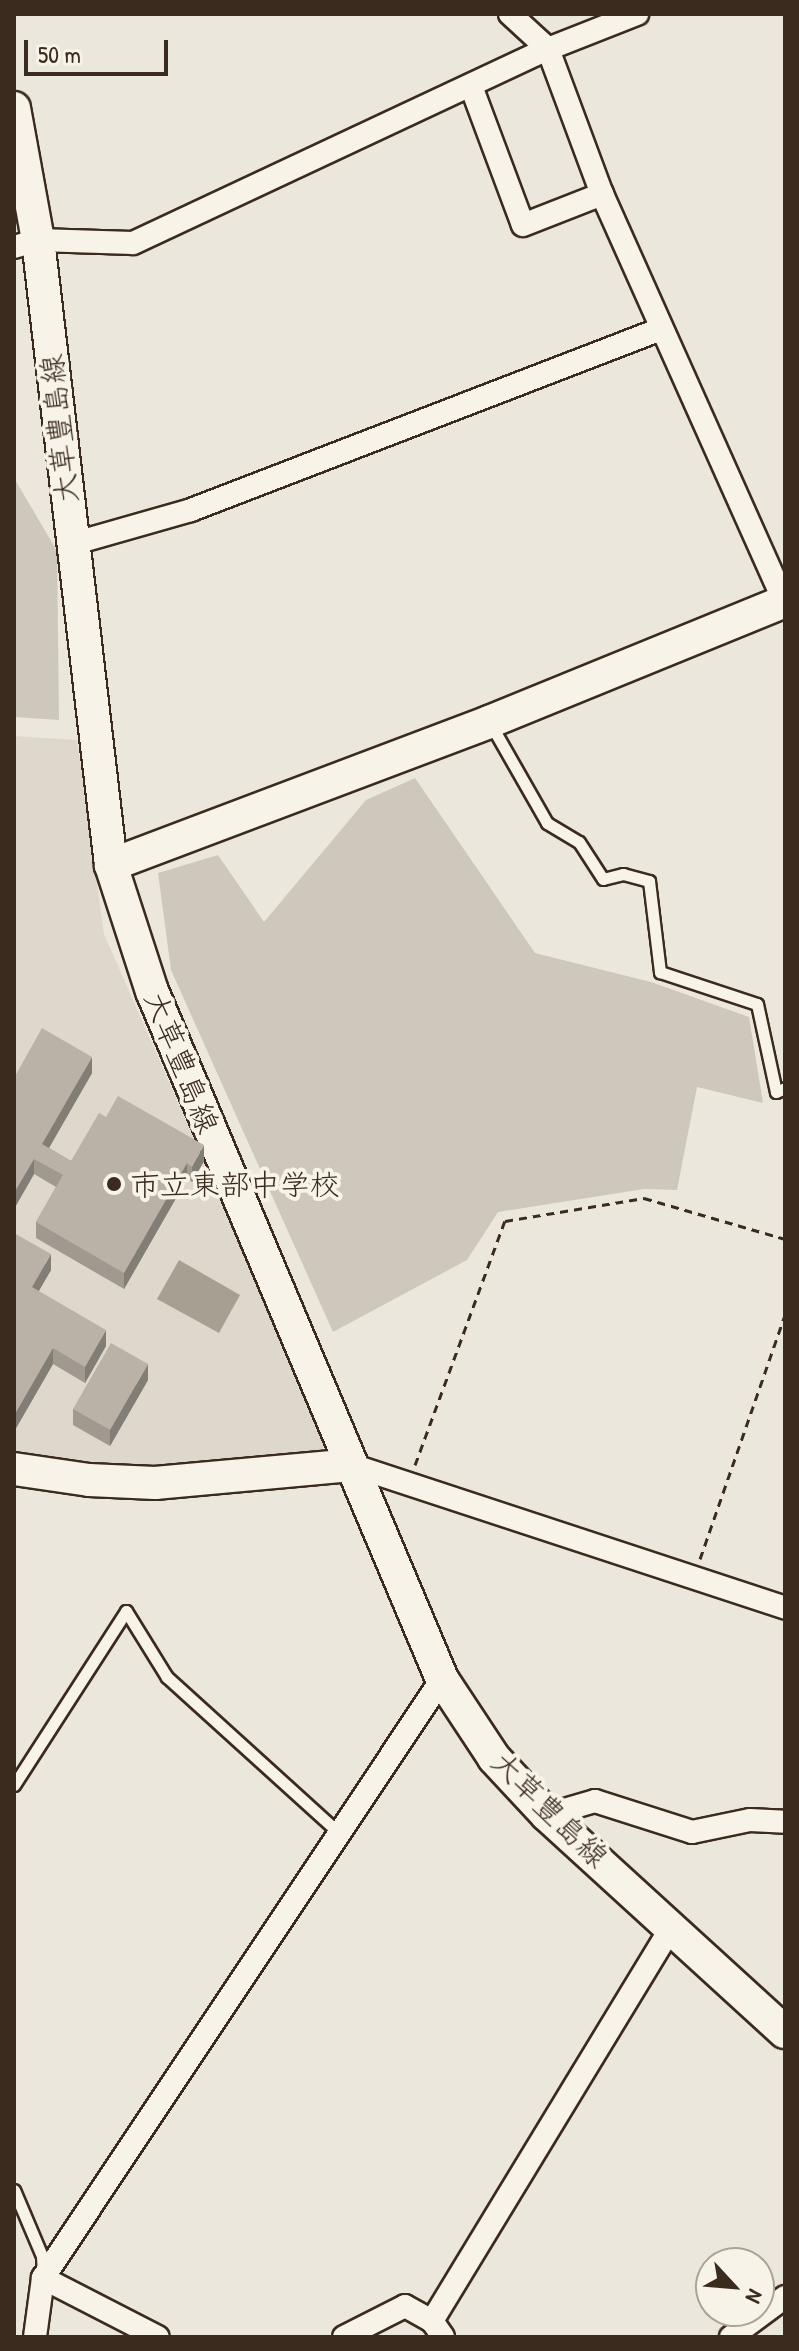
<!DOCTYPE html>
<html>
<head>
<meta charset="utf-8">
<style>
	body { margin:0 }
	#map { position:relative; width:799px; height:2351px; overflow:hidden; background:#ece7dc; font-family:"Patrick Hand","Klee One",sans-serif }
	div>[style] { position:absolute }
	.built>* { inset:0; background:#ddd7cc }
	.green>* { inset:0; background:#cec8bc }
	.water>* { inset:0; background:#a89f93 }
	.path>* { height:3px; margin-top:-1.5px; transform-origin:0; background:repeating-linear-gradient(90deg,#3b2a1e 0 8px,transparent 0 14px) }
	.roads { filter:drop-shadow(2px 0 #3b2a1e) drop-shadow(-2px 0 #3b2a1e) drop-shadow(0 2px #3b2a1e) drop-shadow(0 -2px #3b2a1e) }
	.lane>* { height:11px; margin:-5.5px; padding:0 5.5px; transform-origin:5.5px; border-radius:5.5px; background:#f7f3e8 }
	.street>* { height:22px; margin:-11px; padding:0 11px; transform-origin:11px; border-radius:11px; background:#f7f3e8 }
	.secondary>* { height:32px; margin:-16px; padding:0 16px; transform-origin:16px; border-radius:16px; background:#f7f3e8 }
	.wall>* { inset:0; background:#a09990 }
	.shaded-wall>* { inset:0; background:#827d75 }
	.building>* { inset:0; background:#bab2a7 }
	.dots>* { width:22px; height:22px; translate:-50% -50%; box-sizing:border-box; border:4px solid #f7f3e8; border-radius:50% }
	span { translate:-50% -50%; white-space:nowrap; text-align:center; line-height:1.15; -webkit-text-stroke:8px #f7f3e8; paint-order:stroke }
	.street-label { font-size:30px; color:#3b2a1e }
	.poi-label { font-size:30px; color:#3b2a1e }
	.left { translate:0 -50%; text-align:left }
	.frame { position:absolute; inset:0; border:16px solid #3b2a1e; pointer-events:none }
	.north { position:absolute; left:695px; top:2247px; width:80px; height:80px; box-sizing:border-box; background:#f7f3e8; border:2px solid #aca397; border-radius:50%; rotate:116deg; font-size:22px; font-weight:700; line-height:32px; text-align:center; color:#3b2a1e }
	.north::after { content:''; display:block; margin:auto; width:28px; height:36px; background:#3b2a1e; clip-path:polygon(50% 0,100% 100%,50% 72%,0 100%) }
	.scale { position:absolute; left:24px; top:40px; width:144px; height:36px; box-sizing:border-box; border:4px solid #3b2a1e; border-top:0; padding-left:10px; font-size:24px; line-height:28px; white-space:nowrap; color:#3b2a1e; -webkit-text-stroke:6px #f7f3e8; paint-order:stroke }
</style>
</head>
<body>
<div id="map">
	<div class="built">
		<i style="clip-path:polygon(14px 736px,77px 740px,104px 934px,324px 1435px,323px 1454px,219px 1469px,87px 1467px,14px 1452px)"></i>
	</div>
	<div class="green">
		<i style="clip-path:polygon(14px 478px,57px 551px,59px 720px,14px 717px)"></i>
		<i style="clip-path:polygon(415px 778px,535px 953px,651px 982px,749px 1017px,763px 1103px,697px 1087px,677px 1190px,644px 1189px,498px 1212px,467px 1260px,333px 1332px,171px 970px,158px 873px,218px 855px,264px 922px,366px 800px)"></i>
	</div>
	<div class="water">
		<i style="clip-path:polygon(179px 1260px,240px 1295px,219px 1333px,157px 1299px)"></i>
	</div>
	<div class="path">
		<i style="left:415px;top:1465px;width:260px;rotate:-69.8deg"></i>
		<i style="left:505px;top:1221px;width:141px;rotate:-9.4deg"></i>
		<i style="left:644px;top:1198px;width:147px;rotate:16.2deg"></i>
		<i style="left:700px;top:1559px;width:258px;rotate:-70.8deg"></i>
	</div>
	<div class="roads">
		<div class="lane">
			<i style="left:490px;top:723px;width:115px;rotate:60.3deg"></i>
			<i style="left:547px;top:823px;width:37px;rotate:31deg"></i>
			<i style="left:579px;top:842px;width:44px;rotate:57deg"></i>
			<i style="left:603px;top:879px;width:21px;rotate:-14deg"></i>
			<i style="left:623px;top:874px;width:27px;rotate:15deg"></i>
			<i style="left:649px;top:881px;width:92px;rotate:83.1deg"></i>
			<i style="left:660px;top:972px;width:102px;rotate:18.3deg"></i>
			<i style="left:757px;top:1004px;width:90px;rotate:77.8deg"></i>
			<i style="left:776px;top:1092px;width:10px;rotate:-24deg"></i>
			<i style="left:14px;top:1785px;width:207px;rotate:-57.2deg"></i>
			<i style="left:126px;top:1611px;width:78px;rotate:58.2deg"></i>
			<i style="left:167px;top:1677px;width:229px;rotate:42.2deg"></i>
			<i style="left:14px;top:2190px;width:72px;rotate:67deg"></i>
			<i style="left:42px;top:2256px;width:18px;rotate:87deg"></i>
		</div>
		<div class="street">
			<i style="left:510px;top:14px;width:52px;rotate:42.6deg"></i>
			<i style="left:548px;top:49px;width:155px;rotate:69.6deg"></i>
			<i style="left:602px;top:194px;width:448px;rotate:65.9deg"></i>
			<i style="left:471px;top:86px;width:148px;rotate:69.5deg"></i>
			<i style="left:523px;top:225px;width:85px;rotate:-21.4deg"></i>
			<i style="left:14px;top:247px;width:25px;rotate:-16deg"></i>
			<i style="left:38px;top:240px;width:95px;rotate:1.8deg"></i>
			<i style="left:133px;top:243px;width:458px;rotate:-25.1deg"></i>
			<i style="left:548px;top:49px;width:96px;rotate:-21.5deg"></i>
			<i style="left:72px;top:544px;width:124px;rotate:-15.9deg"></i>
			<i style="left:191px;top:510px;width:504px;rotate:-21.06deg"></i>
			<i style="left:351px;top:1465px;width:457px;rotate:18.2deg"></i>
			<i style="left:547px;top:1815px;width:50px;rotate:-16.3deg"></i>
			<i style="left:595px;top:1801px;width:102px;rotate:17.7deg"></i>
			<i style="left:692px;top:1832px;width:59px;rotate:-11.7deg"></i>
			<i style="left:750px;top:1820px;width:35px;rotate:3deg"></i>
			<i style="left:43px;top:2278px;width:129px;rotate:27.2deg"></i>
			<i style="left:432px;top:2321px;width:464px;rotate:-58.7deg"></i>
			<i style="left:35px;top:2337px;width:60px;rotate:-82.3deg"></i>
			<i style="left:43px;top:2278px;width:720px;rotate:-56.33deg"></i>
			<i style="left:344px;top:2337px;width:68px;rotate:-26.9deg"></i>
			<i style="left:405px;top:2306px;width:31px;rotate:29deg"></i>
			<i style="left:432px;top:2321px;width:19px;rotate:55deg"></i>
			<i style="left:731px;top:2337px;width:67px;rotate:-36.5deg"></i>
		</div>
		<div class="secondary">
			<i style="left:14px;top:108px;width:134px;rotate:79.7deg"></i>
			<i style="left:38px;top:240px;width:629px;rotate:83.34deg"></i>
			<i style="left:111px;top:865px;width:133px;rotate:72deg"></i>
			<i style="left:152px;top:991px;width:747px;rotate:67.14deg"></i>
			<i style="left:442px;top:1679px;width:95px;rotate:56.6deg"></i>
			<i style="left:494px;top:1758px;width:78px;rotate:47.1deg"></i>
			<i style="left:547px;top:1815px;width:322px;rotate:42.4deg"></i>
			<i style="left:111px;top:865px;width:404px;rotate:-20.7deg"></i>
			<i style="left:489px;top:722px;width:320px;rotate:-22.2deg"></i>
			<i style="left:14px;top:1469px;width:76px;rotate:8.3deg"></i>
			<i style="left:89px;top:1480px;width:66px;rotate:2.6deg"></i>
			<i style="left:155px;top:1483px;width:197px;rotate:-5.2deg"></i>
		</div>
	</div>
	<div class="wall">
		<i style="clip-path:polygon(92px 1073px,49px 1148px,71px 1161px,106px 1117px,204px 1161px,192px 1182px,187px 1179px,124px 1289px,36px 1238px,36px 1222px,56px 1187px,34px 1174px,14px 1209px,14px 1078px)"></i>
		<i style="clip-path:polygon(14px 1233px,51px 1270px,38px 1291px,106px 1346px,85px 1383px,53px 1364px,15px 1430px,14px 1429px)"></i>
		<i style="clip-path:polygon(148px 1380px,110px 1446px,73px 1425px,73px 1409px)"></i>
	</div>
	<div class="shaded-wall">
		<i style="clip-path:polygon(92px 1057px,92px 1073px,42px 1160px,42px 1144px)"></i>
		<i style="clip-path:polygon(204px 1145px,204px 1161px,192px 1182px,192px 1167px)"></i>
		<i style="clip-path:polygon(34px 1159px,34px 1174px,14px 1209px,14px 1193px)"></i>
		<i style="clip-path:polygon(187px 1163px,187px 1179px,124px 1289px,124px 1273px)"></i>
		<i style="clip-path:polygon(51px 1254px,51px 1270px,32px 1303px,32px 1287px)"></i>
		<i style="clip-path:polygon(106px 1330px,106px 1346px,85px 1383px,85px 1367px)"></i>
		<i style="clip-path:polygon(53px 1348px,53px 1364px,15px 1430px,15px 1414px)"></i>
		<i style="clip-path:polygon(148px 1364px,148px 1380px,110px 1446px,110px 1430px)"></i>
	</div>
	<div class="building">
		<i style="clip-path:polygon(42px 1028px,92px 1057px,42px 1144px,71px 1161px,99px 1113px,106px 1117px,118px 1096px,204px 1145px,192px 1167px,187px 1163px,124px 1273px,36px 1222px,63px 1175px,34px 1159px,14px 1193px,14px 1078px)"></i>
		<i style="clip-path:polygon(14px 1233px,51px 1254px,32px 1287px,106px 1330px,85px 1367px,53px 1348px,15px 1414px,14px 1414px)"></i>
		<i style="clip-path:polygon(111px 1343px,148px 1364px,110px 1430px,73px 1409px)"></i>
	</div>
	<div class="dots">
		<i style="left:114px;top:1184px;background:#3b2a1e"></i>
	</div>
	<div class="street-label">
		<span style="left:59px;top:429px;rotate:-96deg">大草豊島線</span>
		<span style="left:182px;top:1062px;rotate:68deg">大草豊島線</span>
		<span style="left:550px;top:1809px;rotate:45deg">大草豊島線</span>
	</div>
	<div class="poi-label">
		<span class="left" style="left:130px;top:1184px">市立東部中学校</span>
	</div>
	<div class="frame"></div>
	<div class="north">N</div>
	<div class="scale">50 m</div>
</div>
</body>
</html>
